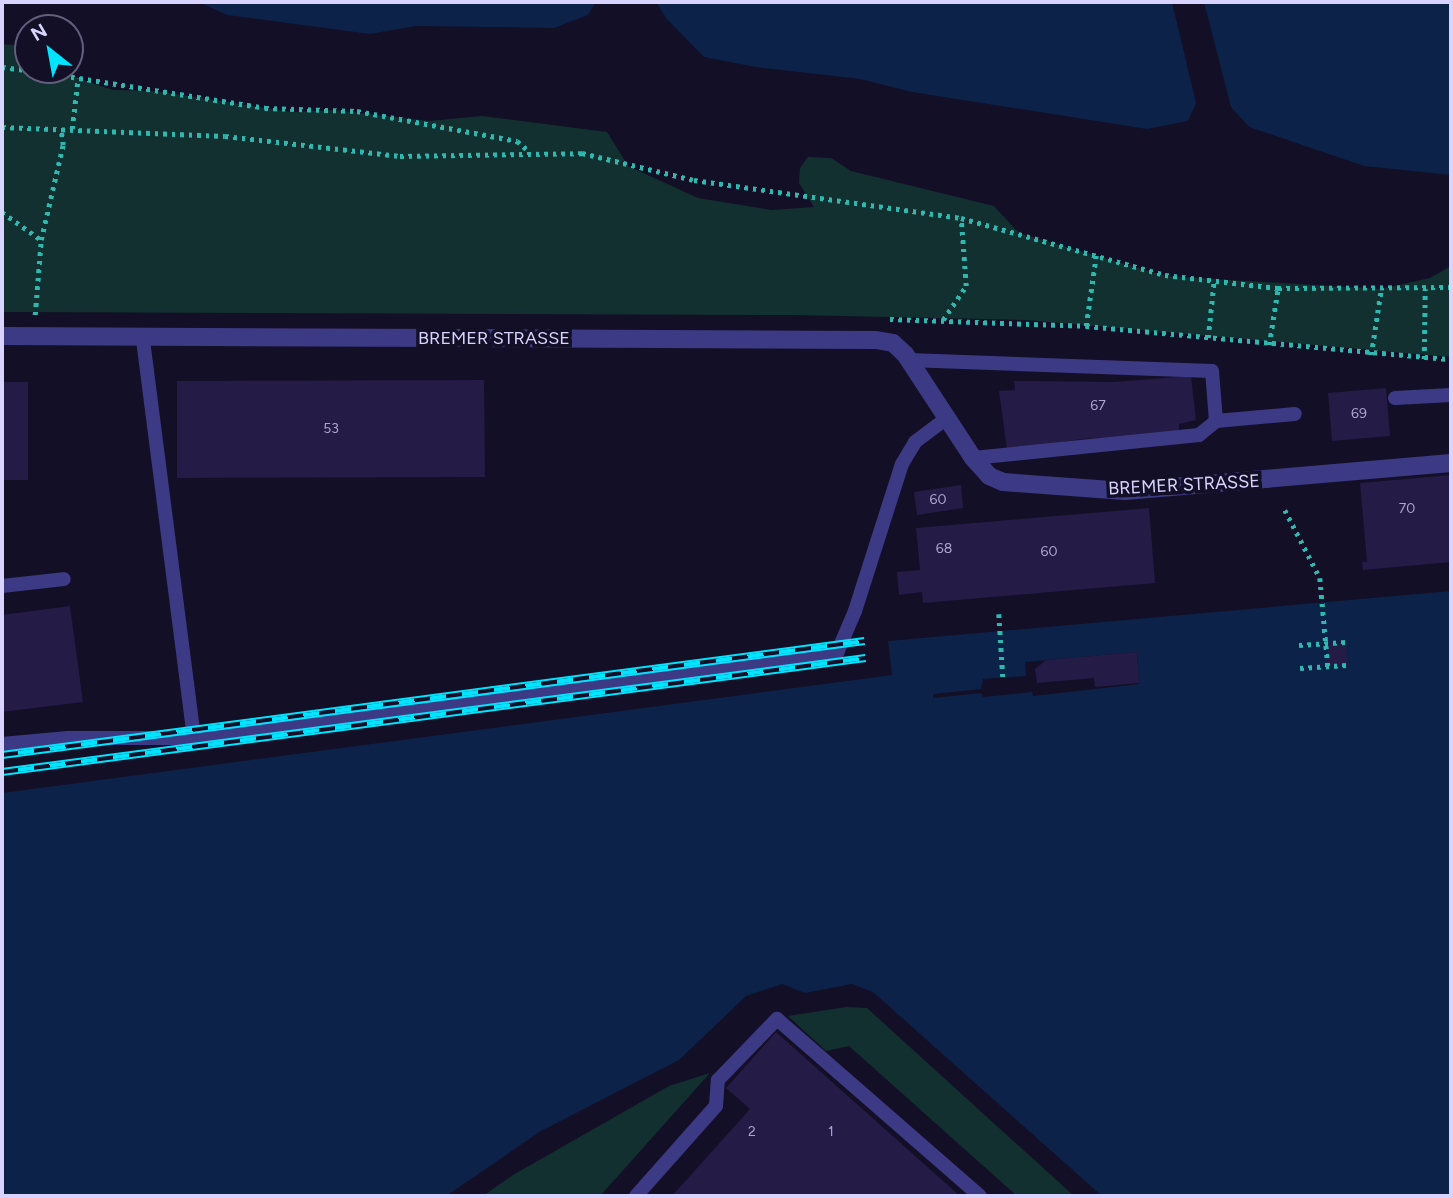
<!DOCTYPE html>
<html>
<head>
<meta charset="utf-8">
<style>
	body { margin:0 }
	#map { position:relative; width:1453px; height:1198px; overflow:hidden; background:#130f26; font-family:Figtree,sans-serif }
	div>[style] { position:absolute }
	.green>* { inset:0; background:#12302f }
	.water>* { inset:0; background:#0c2248 }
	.pier>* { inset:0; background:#130f26 }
	.building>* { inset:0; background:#241b47 }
	.path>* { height:4.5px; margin-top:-2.25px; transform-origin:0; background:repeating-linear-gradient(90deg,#2fb8b0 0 3.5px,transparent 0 8.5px) }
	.service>* { height:14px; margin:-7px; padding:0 7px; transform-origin:7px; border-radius:7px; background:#3d3a85 }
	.minor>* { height:18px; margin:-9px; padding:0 9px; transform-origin:9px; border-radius:9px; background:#3d3a85 }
	.rail>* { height:8px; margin-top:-4px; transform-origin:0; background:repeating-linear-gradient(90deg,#130f26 0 16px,#00e5ff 0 32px); box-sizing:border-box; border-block:2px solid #00e5ff }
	span { translate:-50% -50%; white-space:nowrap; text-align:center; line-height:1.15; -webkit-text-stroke:7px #130f26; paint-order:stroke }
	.number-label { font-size:14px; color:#aca6d1 }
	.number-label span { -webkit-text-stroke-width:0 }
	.street-label { font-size:18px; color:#d9d4ff }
	.frame { position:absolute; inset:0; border:4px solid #d9d4ff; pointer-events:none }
	.north { position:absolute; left:14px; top:14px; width:70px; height:70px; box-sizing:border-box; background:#130f26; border:2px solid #625e7d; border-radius:50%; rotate:329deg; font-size:19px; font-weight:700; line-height:28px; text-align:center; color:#d9d4ff }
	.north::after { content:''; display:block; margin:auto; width:24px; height:32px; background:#00e5ff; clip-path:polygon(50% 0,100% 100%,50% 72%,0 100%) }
</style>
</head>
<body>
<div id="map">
	<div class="green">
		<i style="clip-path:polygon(2px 44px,28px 46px,28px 70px,52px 70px,113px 90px,156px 91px,291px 112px,335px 110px,429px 121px,482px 116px,607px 132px,628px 166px,698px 198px,772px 210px,814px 207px,799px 183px,800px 168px,808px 157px,831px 158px,851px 171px,994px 206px,1019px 233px,1166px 276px,1381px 289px,1430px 278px,1451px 266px,1451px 357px,1026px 320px,794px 315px,2px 312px)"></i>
		<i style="clip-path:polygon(846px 1007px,867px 1008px,1074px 1196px,1017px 1196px,849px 1046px,826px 1051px,788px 1016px)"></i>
		<i style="clip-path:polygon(710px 1073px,600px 1196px,483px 1196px,513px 1175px,669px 1086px)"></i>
	</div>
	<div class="water">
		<i style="clip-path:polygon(199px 2px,596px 2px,588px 15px,554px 28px,416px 26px,370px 34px,227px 15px)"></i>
		<i style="clip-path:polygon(656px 2px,1172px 2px,1196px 103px,1188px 121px,1147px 129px,912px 92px,860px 79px,756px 67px,704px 57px,666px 18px)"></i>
		<i style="clip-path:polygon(1204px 2px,1451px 2px,1451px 175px,1364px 166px,1249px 127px,1231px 107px)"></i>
		<i style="clip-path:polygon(1451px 591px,1451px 1196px,1102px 1196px,873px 992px,852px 984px,805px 993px,782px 984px,746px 996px,679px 1060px,541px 1131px,446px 1196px,2px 1196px,2px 793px,892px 675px,888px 641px)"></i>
	</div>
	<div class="pier">
		<i style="clip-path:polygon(1137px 652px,1139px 684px,1033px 696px,1032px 692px,983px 697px,981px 693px,933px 698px,933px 694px,981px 689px,983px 679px,1026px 676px,1025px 662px)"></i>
	</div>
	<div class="building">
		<i style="clip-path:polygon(1191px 376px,1196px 420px,1179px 424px,1179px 433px,1082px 439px,1007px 450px,999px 391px,1015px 390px,1014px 381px,1113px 382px)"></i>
		<i style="clip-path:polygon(484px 380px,485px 477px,177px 478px,177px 381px)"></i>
		<i style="clip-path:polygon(2px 382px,28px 382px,28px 480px,2px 480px)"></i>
		<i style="clip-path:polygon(1386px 388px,1390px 436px,1332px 441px,1328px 393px)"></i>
		<i style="clip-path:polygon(1451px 475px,1451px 562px,1363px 570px,1362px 562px,1367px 562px,1360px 483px)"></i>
		<i style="clip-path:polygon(961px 485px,963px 508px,917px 515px,914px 492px)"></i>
		<i style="clip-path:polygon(1149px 508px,1155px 583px,923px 603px,922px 592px,899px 595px,897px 572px,920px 570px,916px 528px)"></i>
		<i style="clip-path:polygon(70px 606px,83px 702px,2px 712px,2px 615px)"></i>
		<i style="clip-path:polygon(1346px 642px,1347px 665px,1328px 666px,1327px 644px)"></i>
		<i style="clip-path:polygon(1137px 652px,1139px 683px,1095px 687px,1094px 678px,1037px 683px,1035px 669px,1046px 660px)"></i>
		<i style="clip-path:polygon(776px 1032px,960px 1196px,672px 1196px,750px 1109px,726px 1088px)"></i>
	</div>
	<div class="path">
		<i style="left:2px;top:67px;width:26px;rotate:7deg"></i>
		<i style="left:29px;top:70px;width:239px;rotate:9.1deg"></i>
		<i style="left:265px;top:108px;width:92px;rotate:1.9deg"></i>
		<i style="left:357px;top:111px;width:163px;rotate:10.6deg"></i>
		<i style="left:517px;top:141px;width:16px;rotate:40deg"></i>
		<i style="left:2px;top:127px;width:223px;rotate:2.3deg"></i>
		<i style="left:225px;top:136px;width:176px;rotate:6.5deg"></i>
		<i style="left:400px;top:156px;width:182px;rotate:-0.9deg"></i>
		<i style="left:582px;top:153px;width:115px;rotate:13.6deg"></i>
		<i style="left:694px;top:180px;width:270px;rotate:8.1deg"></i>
		<i style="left:961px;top:218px;width:212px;rotate:15.6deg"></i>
		<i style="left:1165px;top:275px;width:114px;rotate:6.6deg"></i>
		<i style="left:1278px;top:288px;width:173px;rotate:-0.3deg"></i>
		<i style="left:72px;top:129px;width:51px;rotate:-83.3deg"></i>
		<i style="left:2px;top:212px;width:47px;rotate:35.4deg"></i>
		<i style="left:35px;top:315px;width:75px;rotate:-85.4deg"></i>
		<i style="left:41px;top:240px;width:98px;rotate:-77deg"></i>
		<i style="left:63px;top:145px;width:15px;rotate:-98deg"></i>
		<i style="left:890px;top:319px;width:196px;rotate:2deg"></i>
		<i style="left:1086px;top:326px;width:366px;rotate:5.2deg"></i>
		<i style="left:943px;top:320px;width:41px;rotate:-55.9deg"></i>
		<i style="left:966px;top:286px;width:68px;rotate:-94.2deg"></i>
		<i style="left:1086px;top:326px;width:71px;rotate:-81.9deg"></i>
		<i style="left:1208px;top:338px;width:58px;rotate:-84.1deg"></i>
		<i style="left:1269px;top:345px;width:58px;rotate:-81deg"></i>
		<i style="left:1371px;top:355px;width:66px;rotate:-81.3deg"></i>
		<i style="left:1424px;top:359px;width:70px;rotate:-89.2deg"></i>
		<i style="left:1285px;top:510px;width:76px;rotate:62.8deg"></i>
		<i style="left:1320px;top:578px;width:88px;rotate:84.8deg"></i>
		<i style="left:999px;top:614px;width:64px;rotate:86.4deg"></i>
		<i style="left:1299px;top:645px;width:47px;rotate:-3.7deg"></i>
		<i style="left:1300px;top:668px;width:47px;rotate:-3.7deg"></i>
	</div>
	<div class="service">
		<i style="left:909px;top:360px;width:303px;rotate:2.1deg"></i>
		<i style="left:1212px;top:371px;width:50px;rotate:85.4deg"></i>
		<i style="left:1395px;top:398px;width:56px;rotate:-3.1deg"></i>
		<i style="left:973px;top:458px;width:227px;rotate:-5.8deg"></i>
		<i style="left:1199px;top:435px;width:22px;rotate:-39deg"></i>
		<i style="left:1216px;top:421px;width:79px;rotate:-5.1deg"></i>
		<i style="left:2px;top:586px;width:62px;rotate:-6.4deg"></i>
		<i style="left:194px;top:738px;width:649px;rotate:-7.53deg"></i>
		<i style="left:837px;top:653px;width:46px;rotate:-66.8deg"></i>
		<i style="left:855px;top:611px;width:154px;rotate:-72.3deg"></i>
		<i style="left:902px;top:464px;width:26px;rotate:-59deg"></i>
		<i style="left:915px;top:442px;width:39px;rotate:-37deg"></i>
		<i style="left:2px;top:744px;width:66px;rotate:-5.2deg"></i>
		<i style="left:68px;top:738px;width:126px"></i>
		<i style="left:194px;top:738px;width:403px;rotate:-97.3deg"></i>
		<i style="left:636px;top:1196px;width:120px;rotate:-48.4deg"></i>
		<i style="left:716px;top:1106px;width:26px;rotate:-86deg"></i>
		<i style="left:718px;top:1080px;width:85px;rotate:-46deg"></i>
		<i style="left:777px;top:1019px;width:269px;rotate:41.1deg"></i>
	</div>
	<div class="minor">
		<i style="left:2px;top:336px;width:874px;rotate:0.26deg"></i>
		<i style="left:876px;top:340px;width:17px;rotate:10deg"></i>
		<i style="left:893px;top:343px;width:16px;rotate:43deg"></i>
		<i style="left:905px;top:354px;width:124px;rotate:56.8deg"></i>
		<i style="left:973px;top:458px;width:24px;rotate:48deg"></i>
		<i style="left:989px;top:476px;width:15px;rotate:23deg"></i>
		<i style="left:1003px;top:482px;width:122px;rotate:4.2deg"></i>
		<i style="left:1125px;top:491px;width:327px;rotate:-4.9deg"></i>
	</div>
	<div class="rail">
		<i style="left:2px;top:755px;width:870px;rotate:-7.53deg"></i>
		<i style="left:2px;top:772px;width:871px;rotate:-7.52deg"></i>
	</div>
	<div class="number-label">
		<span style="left:1098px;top:406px">67</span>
		<span style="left:1359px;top:414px">69</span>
		<span style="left:331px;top:429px">53</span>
		<span style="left:938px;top:500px">60</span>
		<span style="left:1407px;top:509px">70</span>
		<span style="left:944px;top:549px">68</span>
		<span style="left:1049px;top:552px">60</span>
		<span style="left:752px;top:1132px">2</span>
		<span style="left:831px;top:1132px">1</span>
	</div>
	<div class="street-label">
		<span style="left:494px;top:338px">BREMER STRASSE</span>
		<span style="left:1184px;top:485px;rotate:-3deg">BREMER STRASSE</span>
	</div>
	<div class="frame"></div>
	<div class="north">N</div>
</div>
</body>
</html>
